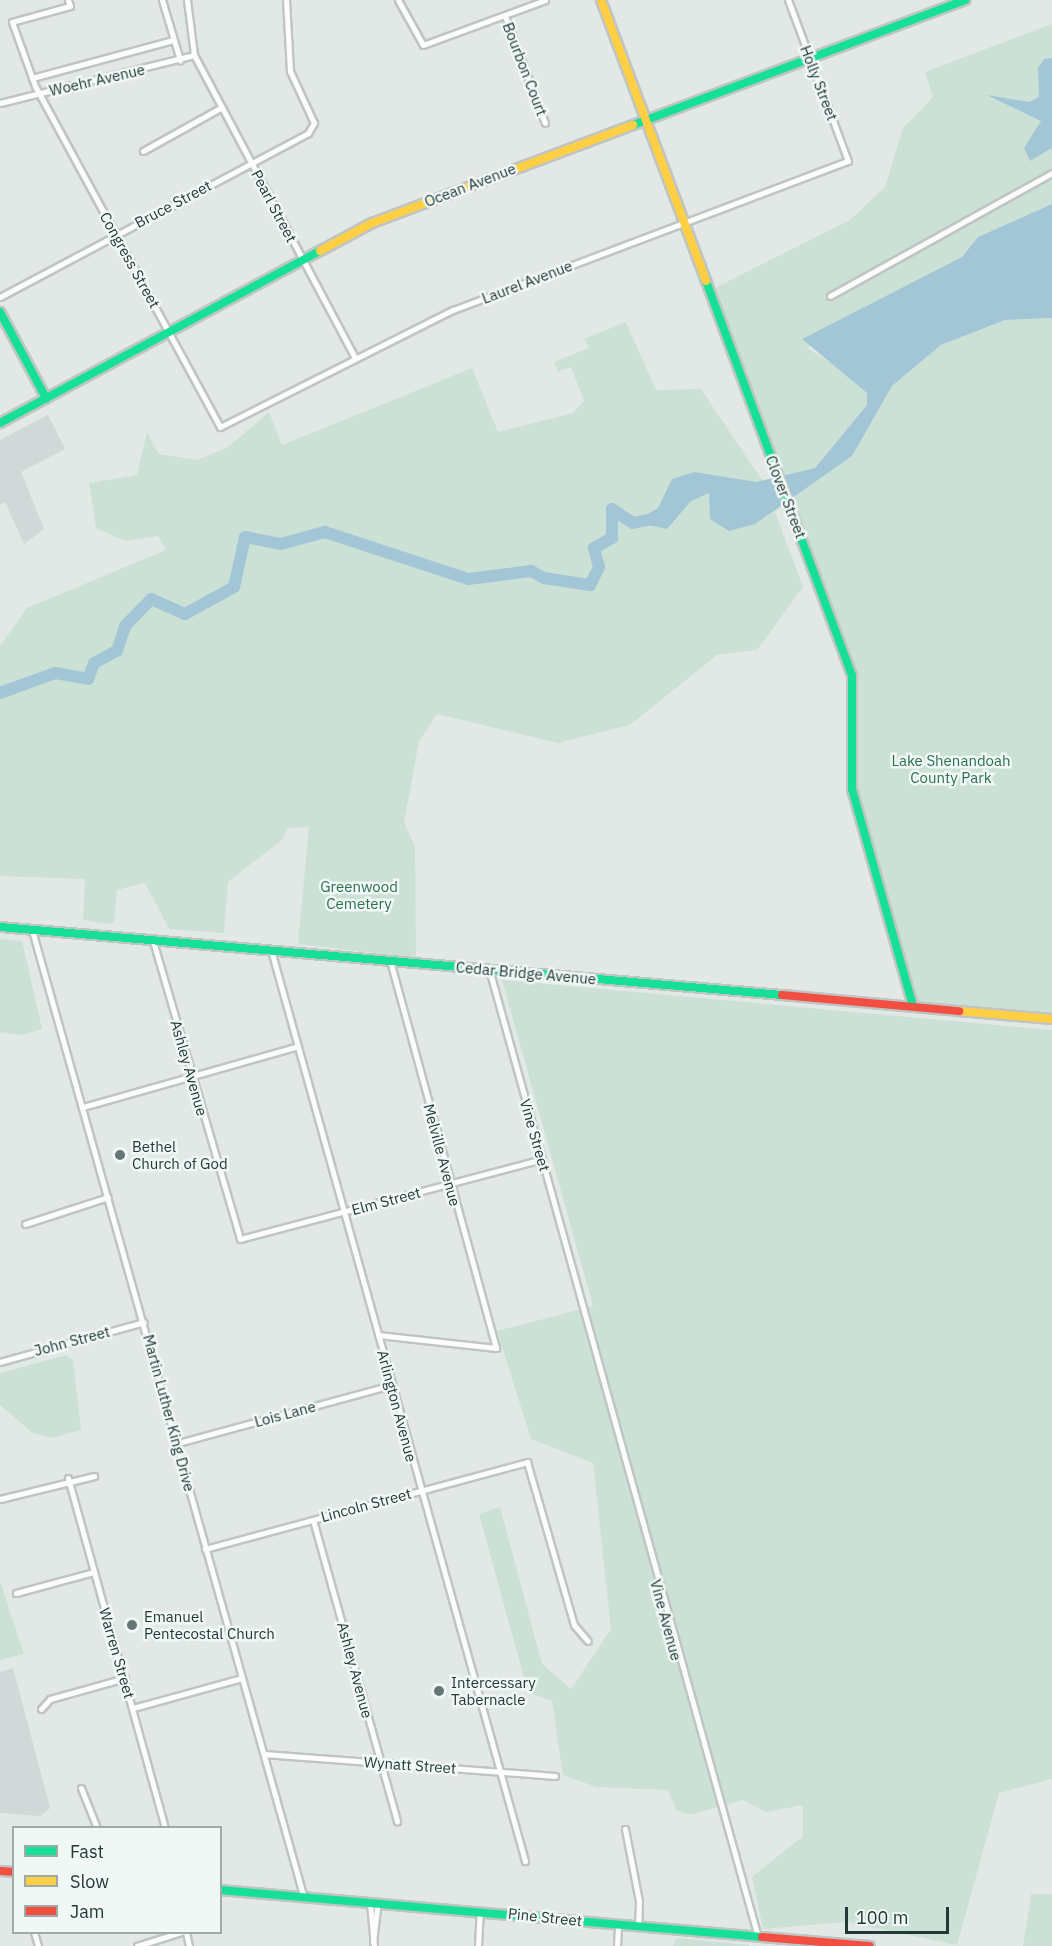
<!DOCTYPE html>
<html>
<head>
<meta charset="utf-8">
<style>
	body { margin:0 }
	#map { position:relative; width:1052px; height:1946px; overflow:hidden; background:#e2e8e6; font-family:"IBM Plex Sans",sans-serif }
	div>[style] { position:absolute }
	.built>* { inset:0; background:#d0d9d7 }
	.green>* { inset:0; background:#cbe1d6 }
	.water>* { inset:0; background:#a3c6d6 }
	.river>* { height:12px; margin:-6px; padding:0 6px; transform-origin:6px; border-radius:6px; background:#a3c6d6 }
	.roads { filter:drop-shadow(2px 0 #bfc5c3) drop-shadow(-2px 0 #bfc5c3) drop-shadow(0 2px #bfc5c3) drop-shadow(0 -2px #bfc5c3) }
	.street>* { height:5px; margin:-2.5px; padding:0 2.5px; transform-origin:2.5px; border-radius:2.5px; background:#fbfcfb }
	.fast>* { height:8px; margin:-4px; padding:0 4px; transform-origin:4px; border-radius:4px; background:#16e098 }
	.slow>* { height:8px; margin:-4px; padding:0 4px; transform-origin:4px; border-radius:4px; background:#ffcf43 }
	.jam>* { height:8px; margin:-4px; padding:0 4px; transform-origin:4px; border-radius:4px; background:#f24e42 }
	.dots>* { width:16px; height:16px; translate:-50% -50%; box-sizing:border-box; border:3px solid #f0f7f5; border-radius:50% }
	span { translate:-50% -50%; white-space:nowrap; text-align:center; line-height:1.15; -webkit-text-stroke:5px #f0f7f5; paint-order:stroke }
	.street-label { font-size:15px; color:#213a38 }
	.park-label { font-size:15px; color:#2c7052 }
	.poi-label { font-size:15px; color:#213a38 }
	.left { translate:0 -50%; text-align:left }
	.legend { position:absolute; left:12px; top:1826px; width:210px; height:108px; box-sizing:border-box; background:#f0f7f5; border:2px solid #9daba9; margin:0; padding:8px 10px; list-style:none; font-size:18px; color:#213a38 }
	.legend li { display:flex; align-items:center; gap:12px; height:30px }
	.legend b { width:30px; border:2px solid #9daba9 }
	.scale { position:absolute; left:845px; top:1907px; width:104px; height:27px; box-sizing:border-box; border:3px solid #213a38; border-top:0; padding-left:8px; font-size:18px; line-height:21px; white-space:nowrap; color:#213a38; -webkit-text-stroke:4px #f0f7f5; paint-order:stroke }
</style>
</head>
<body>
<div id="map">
	<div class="built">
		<i style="clip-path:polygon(48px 415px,65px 449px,21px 472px,44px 529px,24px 544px,5px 502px,0 505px,0 440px)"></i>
		<i style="clip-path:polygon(13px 1668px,50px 1808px,40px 1816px,0 1813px,0 1672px)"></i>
	</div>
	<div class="green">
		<i style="clip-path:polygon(1052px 24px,1052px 204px,978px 237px,962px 257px,807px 348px,844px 371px,867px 393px,867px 405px,815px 468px,794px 476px,774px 509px,852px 456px,892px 386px,941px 345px,1005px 320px,1052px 318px,1052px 1019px,913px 1006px,856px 806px,858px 673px,793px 499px,775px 512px,803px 587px,757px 650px,717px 655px,630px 725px,558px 743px,437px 714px,419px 742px,404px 822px,415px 847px,416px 958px,298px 944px,309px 827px,287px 828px,283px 839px,228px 882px,224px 933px,169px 929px,145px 883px,117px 890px,114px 922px,108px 924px,83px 920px,85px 879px,0 876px,0 646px,27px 608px,166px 550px,158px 536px,125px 541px,96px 528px,89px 483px,137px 475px,147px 432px,159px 454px,198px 460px,228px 447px,269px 412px,282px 445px,472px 368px,498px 432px,573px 413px,584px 401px,571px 367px,558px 372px,554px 362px,589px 348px,584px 339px,626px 322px,656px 390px,701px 389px,762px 480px,784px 476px,715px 288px,850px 220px,885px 187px,903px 128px,933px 97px,925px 72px)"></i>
		<i style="clip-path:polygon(0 939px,22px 941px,42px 1029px,22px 1035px,0 1032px)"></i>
		<i style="clip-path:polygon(502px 980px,1052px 1030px,1052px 1779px,999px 1793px,957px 1945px,847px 1922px,763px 1929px,752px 1877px,803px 1836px,803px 1805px,766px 1812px,743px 1800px,691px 1815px,676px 1810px,668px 1790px,596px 1787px,563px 1775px,552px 1701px,528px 1692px,479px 1514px,500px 1507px,542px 1664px,571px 1689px,611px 1629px,593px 1463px,531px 1439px,497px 1331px,593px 1306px)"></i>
		<i style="clip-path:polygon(66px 1355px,73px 1360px,81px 1430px,51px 1438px,33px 1433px,0 1405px,0 1373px)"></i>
		<i style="clip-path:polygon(0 1581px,24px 1654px,0 1660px)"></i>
		<i style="clip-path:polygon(1031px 1894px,1052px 1894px,1052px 1946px,1023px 1946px)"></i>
		<i style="clip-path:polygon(677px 1938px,749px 1945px,749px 1946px,673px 1946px)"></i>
	</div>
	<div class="water">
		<i style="clip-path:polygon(1052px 58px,1052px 148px,1030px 161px,1024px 148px,1041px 121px,987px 95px,1029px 102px,1039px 97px,1038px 68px,1044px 59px)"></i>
		<i style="clip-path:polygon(1052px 204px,1052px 318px,1005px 320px,941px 345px,892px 386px,852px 456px,755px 524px,729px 531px,710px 519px,709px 493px,691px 501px,667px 529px,635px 522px,658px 508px,672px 479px,694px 472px,757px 482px,815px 468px,867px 405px,867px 393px,802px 339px,962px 257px,978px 237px)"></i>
	</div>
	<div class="river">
		<i style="left:0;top:693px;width:59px;rotate:-20deg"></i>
		<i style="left:55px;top:673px;width:34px;rotate:10deg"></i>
		<i style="left:88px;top:679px;width:17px;rotate:-69deg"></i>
		<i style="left:94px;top:663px;width:26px;rotate:-28deg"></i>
		<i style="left:117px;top:651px;width:26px;rotate:-72deg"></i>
		<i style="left:125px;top:626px;width:37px;rotate:-46deg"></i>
		<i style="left:151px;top:599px;width:37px;rotate:24deg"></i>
		<i style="left:185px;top:614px;width:56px;rotate:-28.9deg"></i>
		<i style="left:234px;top:587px;width:51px;rotate:-77.6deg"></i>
		<i style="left:245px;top:537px;width:37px;rotate:11deg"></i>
		<i style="left:281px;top:544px;width:46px;rotate:-15.3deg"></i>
		<i style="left:325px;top:532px;width:151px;rotate:18.2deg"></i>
		<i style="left:468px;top:579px;width:64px;rotate:-7.2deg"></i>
		<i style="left:531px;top:571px;width:15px;rotate:28deg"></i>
		<i style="left:544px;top:578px;width:47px;rotate:8.7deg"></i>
		<i style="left:590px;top:585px;width:20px;rotate:-63deg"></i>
		<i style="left:599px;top:567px;width:20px;rotate:-105deg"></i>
		<i style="left:594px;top:548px;width:21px;rotate:-29deg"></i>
		<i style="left:612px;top:538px;width:29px;rotate:-90deg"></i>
		<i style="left:612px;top:509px;width:25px;rotate:34deg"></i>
		<i style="left:633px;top:523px;width:19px;rotate:-12deg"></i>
	</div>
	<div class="roads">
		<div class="street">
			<i style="left:68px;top:0;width:6px;rotate:72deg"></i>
			<i style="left:70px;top:6px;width:60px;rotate:164.6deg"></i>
			<i style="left:12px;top:22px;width:68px;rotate:70.2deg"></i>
			<i style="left:35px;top:86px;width:388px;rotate:61.5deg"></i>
			<i style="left:220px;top:427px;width:261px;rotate:-26.7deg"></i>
			<i style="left:453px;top:310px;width:422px;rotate:-20.7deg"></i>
			<i style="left:848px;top:161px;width:172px;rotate:-110.4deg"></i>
			<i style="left:162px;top:0;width:63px;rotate:73.3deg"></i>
			<i style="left:187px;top:0;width:55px;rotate:82.7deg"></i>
			<i style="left:194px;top:55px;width:341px;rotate:62deg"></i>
			<i style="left:398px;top:0;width:51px;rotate:60.9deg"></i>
			<i style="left:423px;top:45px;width:130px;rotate:-20.2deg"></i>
			<i style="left:505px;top:16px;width:114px;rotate:69.5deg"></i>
			<i style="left:32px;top:78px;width:146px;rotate:-15.1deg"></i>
			<i style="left:0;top:103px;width:200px;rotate:-13.9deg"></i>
			<i style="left:143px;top:151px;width:90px;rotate:-29.1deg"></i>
			<i style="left:830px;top:296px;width:254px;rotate:-29deg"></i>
			<i style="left:0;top:297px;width:349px;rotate:-28deg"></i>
			<i style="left:308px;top:133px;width:12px;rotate:-59deg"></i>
			<i style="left:314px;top:123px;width:57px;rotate:-114.8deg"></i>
			<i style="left:290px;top:71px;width:71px;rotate:-93.2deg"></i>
			<i style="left:32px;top:930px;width:1005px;rotate:74.31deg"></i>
			<i style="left:153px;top:941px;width:310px;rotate:73.7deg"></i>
			<i style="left:240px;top:1239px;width:312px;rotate:-14.8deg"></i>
			<i style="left:271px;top:950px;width:946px;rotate:74.42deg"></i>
			<i style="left:489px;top:969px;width:1005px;rotate:74.47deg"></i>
			<i style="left:83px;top:1107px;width:223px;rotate:-15.8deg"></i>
			<i style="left:25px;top:1224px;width:87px;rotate:-18deg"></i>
			<i style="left:378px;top:1335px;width:119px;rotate:6.3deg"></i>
			<i style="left:496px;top:1348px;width:401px;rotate:-105.3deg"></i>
			<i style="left:0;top:1362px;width:149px;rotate:-15.5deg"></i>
			<i style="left:178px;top:1443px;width:222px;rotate:-15.2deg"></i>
			<i style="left:68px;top:1478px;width:363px;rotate:74.5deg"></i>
			<i style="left:0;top:1499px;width:97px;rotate:-13.7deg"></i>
			<i style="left:313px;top:1520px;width:313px;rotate:74.4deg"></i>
			<i style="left:205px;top:1549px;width:334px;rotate:-15.1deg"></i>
			<i style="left:527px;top:1462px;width:170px;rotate:73.9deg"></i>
			<i style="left:574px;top:1625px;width:21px;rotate:49deg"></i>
			<i style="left:16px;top:1593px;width:81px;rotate:-15.1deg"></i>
			<i style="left:133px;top:1708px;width:113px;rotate:-15.4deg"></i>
			<i style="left:41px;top:1709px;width:13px;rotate:-48deg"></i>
			<i style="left:50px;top:1699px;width:78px;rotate:-15.6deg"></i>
			<i style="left:264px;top:1754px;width:292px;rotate:4.3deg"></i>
			<i style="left:81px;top:1788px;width:43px;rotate:68.2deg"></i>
			<i style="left:625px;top:1829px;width:73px;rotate:79deg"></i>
			<i style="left:639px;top:1901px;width:26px;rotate:92deg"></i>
			<i style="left:370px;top:1903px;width:43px;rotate:84.7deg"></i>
			<i style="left:34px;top:1932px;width:15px;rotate:74deg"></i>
			<i style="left:186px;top:1932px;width:14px;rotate:78deg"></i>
			<i style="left:373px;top:1942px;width:38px;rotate:-83deg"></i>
			<i style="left:137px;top:1946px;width:46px;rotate:-17.7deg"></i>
			<i style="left:478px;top:1946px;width:34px;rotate:-87deg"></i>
			<i style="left:617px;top:1946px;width:22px;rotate:-87deg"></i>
		</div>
		<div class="fast">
			<i style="left:633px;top:125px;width:355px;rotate:-20.6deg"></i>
			<i style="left:706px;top:281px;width:420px;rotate:69.7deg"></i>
			<i style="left:852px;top:675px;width:114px;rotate:90deg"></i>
			<i style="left:852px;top:789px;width:225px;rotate:74.3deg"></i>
			<i style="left:0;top:312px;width:98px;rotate:61.9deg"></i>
			<i style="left:0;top:423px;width:363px;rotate:-28.3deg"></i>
			<i style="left:0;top:927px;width:785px;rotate:4.97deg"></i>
			<i style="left:220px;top:1890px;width:544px;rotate:4.96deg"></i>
		</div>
		<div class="slow">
			<i style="left:601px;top:0;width:300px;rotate:69.5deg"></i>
			<i style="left:320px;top:251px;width:59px;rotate:-28.3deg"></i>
			<i style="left:372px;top:223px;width:279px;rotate:-20.6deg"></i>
			<i style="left:959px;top:1011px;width:93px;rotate:4.9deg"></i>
		</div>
		<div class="jam">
			<i style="left:782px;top:995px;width:178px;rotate:5.2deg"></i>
			<i style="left:0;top:1871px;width:14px;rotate:4deg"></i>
			<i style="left:762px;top:1937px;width:108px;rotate:4.8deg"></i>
		</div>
	</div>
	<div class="dots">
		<i style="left:120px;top:1155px;background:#657775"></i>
		<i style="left:132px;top:1625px;background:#657775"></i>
		<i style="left:439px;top:1691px;background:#657775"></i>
	</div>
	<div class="street-label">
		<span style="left:525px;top:69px;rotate:69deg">Bourbon Court</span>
		<span style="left:97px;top:80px;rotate:-13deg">Woehr Avenue</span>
		<span style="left:819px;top:83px;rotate:69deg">Holly Street</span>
		<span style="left:470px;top:185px;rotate:-21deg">Ocean Avenue</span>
		<span style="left:173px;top:204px;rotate:-28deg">Bruce Street</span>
		<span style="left:274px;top:206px;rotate:62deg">Pearl Street</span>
		<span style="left:130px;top:260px;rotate:61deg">Congress Street</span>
		<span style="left:527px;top:282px;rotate:-21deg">Laurel Avenue</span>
		<span style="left:786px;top:497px;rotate:69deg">Clover Street</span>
		<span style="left:526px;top:973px;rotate:5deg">Cedar Bridge Avenue</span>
		<span style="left:189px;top:1068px;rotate:74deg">Ashley Avenue</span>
		<span style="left:535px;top:1135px;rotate:74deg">Vine Street</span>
		<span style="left:442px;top:1155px;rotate:75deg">Melville Avenue</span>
		<span style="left:386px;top:1201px;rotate:-15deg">Elm Street</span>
		<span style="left:72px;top:1341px;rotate:-15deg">John Street</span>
		<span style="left:397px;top:1406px;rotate:75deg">Arlington Avenue</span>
		<span style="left:169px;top:1413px;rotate:75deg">Martin Luther King Drive</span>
		<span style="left:285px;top:1414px;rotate:-15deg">Lois Lane</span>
		<span style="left:366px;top:1505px;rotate:-15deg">Lincoln Street</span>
		<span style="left:666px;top:1620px;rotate:75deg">Vine Avenue</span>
		<span style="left:117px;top:1653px;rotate:74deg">Warren Street</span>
		<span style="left:355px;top:1670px;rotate:75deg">Ashley Avenue</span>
		<span style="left:410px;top:1765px;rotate:4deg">Wynatt Street</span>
		<span style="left:545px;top:1917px;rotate:6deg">Pine Street</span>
	</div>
	<div class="park-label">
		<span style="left:951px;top:769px">Lake Shenandoah<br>County Park</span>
		<span style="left:359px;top:895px">Greenwood<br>Cemetery</span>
	</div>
	<div class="poi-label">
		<span class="left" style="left:132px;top:1155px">Bethel<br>Church of God</span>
		<span class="left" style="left:144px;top:1625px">Emanuel<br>Pentecostal Church</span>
		<span class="left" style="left:451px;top:1691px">Intercessary<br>Tabernacle</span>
	</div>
	<ul class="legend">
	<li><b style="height:8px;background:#16e098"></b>Fast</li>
	<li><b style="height:8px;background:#ffcf43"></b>Slow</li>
	<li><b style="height:8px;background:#f24e42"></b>Jam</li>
	</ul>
	<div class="scale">100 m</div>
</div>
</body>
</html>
